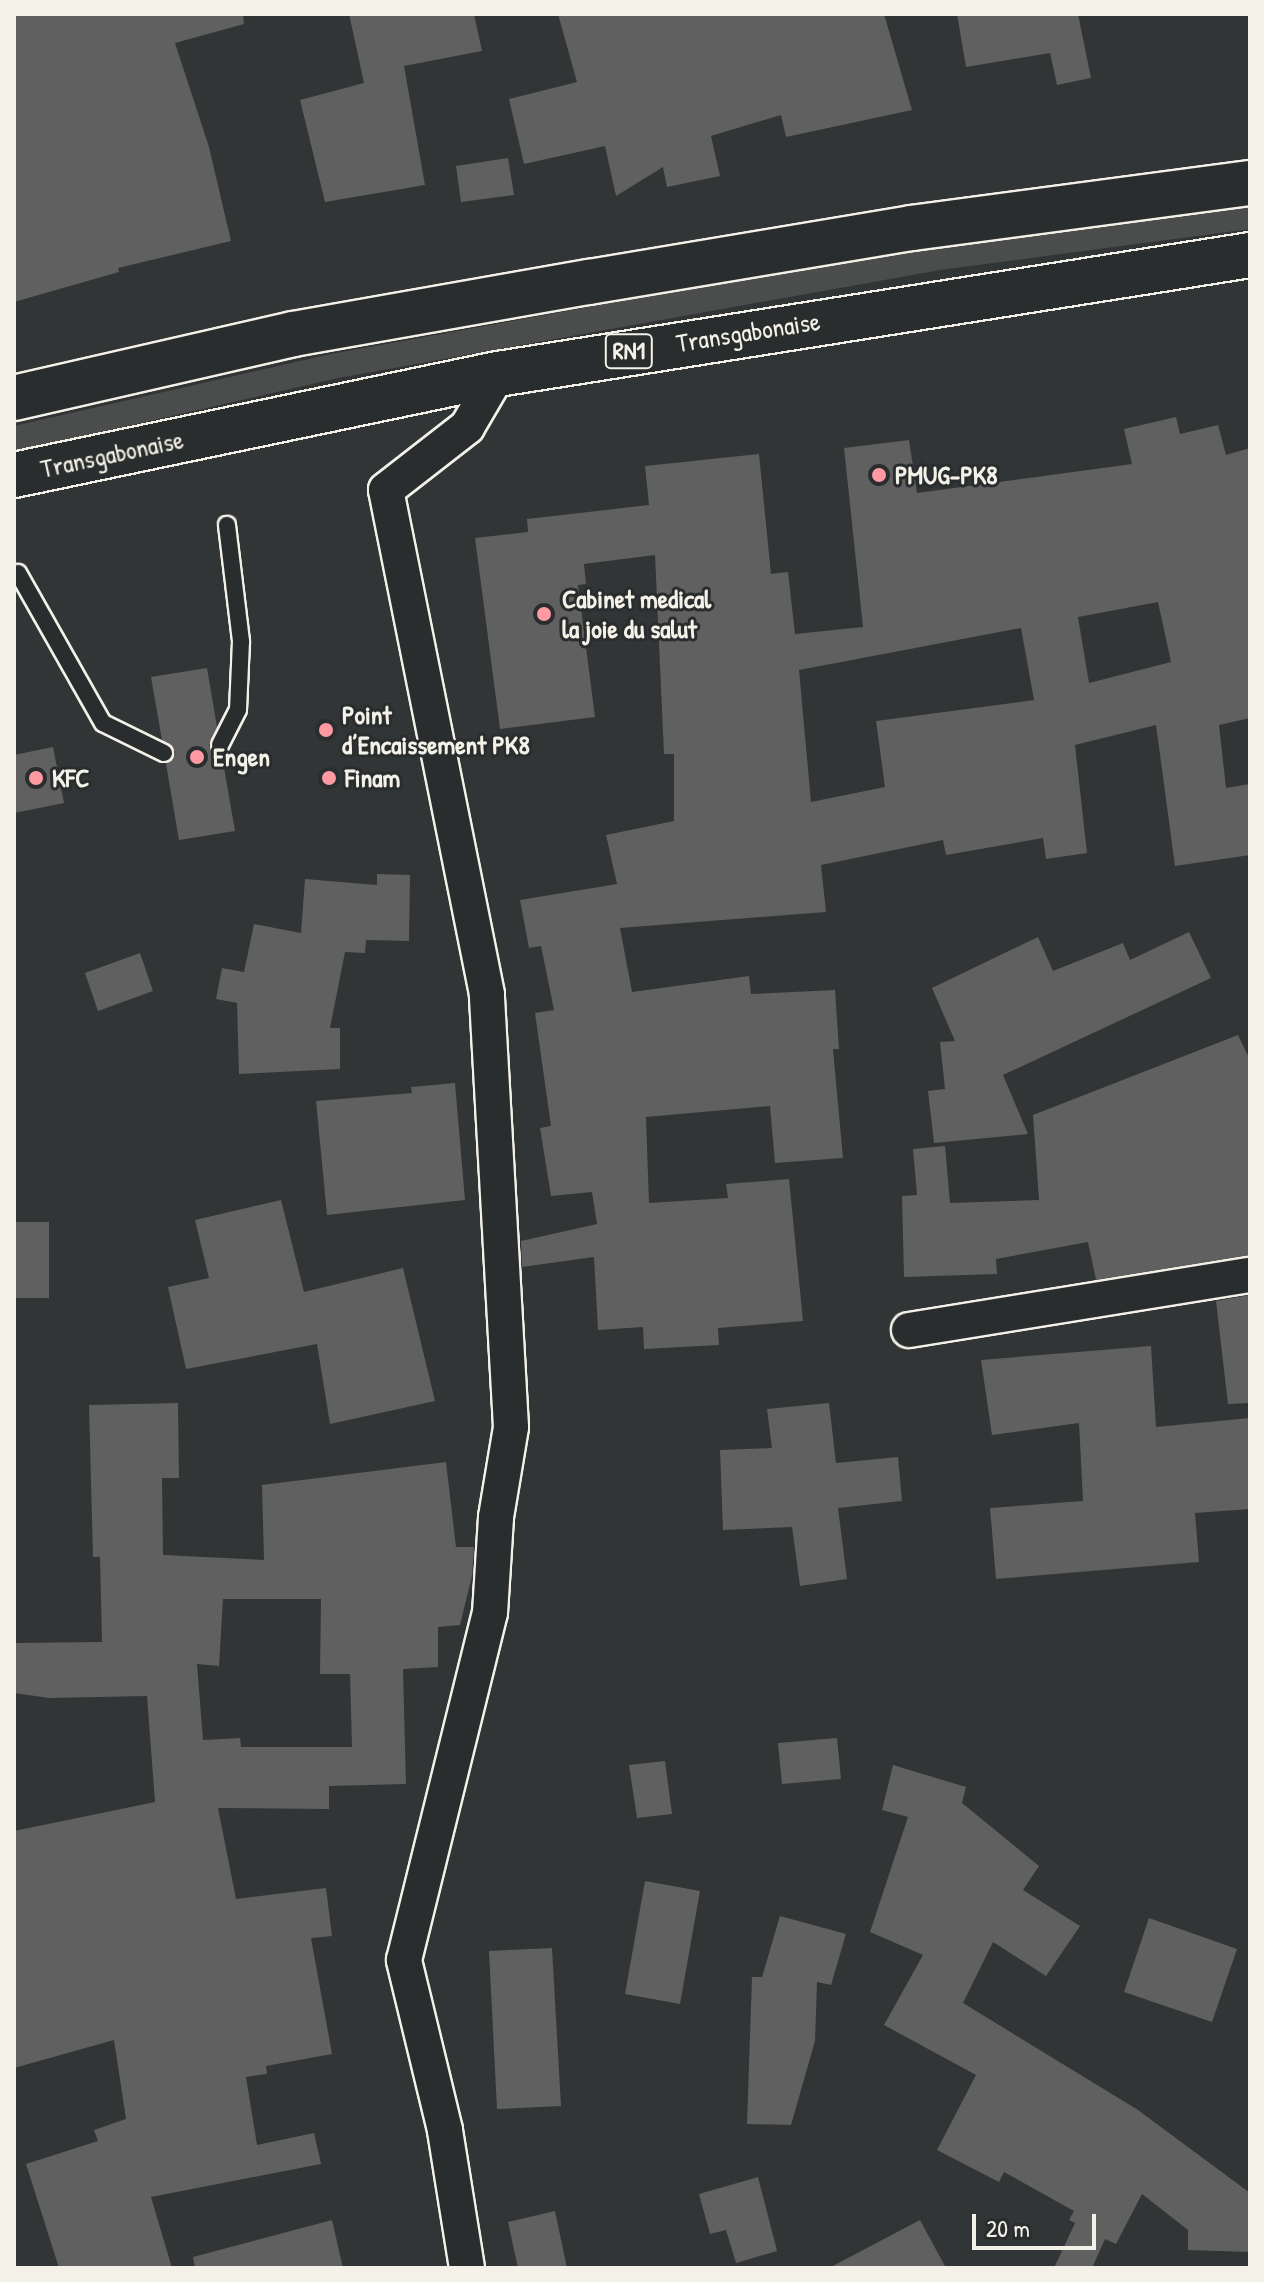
<!DOCTYPE html>
<html>
<head>
<meta charset="utf-8">
<style>
	body { margin:0 }
	#map { position:relative; width:1264px; height:2282px; overflow:hidden; background:#323535; font-family:"Patrick Hand",sans-serif }
	div>[style] { position:absolute }
	.green>* { inset:0; background:#4b4d4c }
	.building>* { inset:0; background:#5f605f }
	.roads { filter:drop-shadow(2px 0 #f4f1e8) drop-shadow(-2px 0 #f4f1e8) drop-shadow(0 2px #f4f1e8) drop-shadow(0 -2px #f4f1e8) }
	.service>* { height:16px; margin:-8px; padding:0 8px; transform-origin:8px; border-radius:8px; background:#2a2d2e }
	.minor>* { height:34px; margin:-17px; padding:0 17px; transform-origin:17px; border-radius:17px; background:#2a2d2e }
	.trunk>* { height:44px; margin:-22px; padding:0 22px; transform-origin:22px; border-radius:22px; background:#2a2d2e }
	.dots>* { width:22px; height:22px; translate:-50% -50%; box-sizing:border-box; border:4px solid #2a2d2e; border-radius:50% }
	span { translate:-50% -50%; white-space:nowrap; text-align:center; line-height:1.15; -webkit-text-stroke:6px #2a2d2e; paint-order:stroke }
	.shield-label span { padding:2px 6px; background:#2a2d2e; border:2px solid; border-radius:6px; -webkit-text-stroke-width:0 }
	.shield-label { font-size:24px; color:#f4f1e8; font-weight:700 }
	.street-label { font-size:26px; color:#f4f1e8 }
	.poi-label { font-size:26px; color:#f4f1e8; font-weight:700 }
	.left { translate:0 -50%; text-align:left }
	.frame { position:absolute; inset:0; border:16px solid #f4f1e8; pointer-events:none }
	.scale { position:absolute; left:972px; top:2214px; width:124px; height:36px; box-sizing:border-box; border:4px solid #f4f1e8; border-top:0; padding-left:10px; font-size:24px; line-height:28px; white-space:nowrap; color:#f4f1e8; -webkit-text-stroke:6px #2a2d2e; paint-order:stroke }
</style>
</head>
<body>
<div id="map">
	<div class="green">
		<i style="clip-path:polygon(1250px 204px,1250px 229px,940px 270px,338px 378px,14px 452px,14px 426px,331px 354px,803px 268px)"></i>
	</div>
	<div class="building">
		<i style="clip-path:polygon(14px 14px,243px 14px,244px 24px,175px 43px,209px 147px,231px 241px,118px 268px,119px 272px,14px 302px)"></i>
		<i style="clip-path:polygon(349px 14px,474px 14px,482px 51px,404px 66px,425px 185px,325px 202px,300px 100px,364px 83px)"></i>
		<i style="clip-path:polygon(558px 14px,884px 14px,912px 110px,786px 137px,781px 115px,711px 136px,720px 176px,667px 187px,663px 167px,616px 196px,605px 146px,524px 164px,509px 99px,577px 82px)"></i>
		<i style="clip-path:polygon(957px 14px,1078px 14px,1091px 78px,1057px 85px,1050px 53px,966px 67px)"></i>
		<i style="clip-path:polygon(508px 158px,514px 195px,461px 202px,456px 166px)"></i>
		<i style="clip-path:polygon(evenodd,1176px 417px,1180px 434px,1218px 425px,1226px 455px,1250px 448px,1250px 718px,1219px 725px,1226px 788px,1250px 784px,1250px 855px,1175px 866px,1156px 725px,1075px 745px,1087px 853px,1046px 859px,1043px 838px,946px 855px,943px 840px,821px 865px,826px 912px,620px 928px,632px 992px,749px 976px,751px 994px,835px 990px,839px 1049px,833px 1049px,843px 1158px,775px 1163px,770px 1106px,646px 1117px,649px 1203px,728px 1198px,726px 1184px,789px 1179px,803px 1321px,718px 1328px,719px 1345px,644px 1349px,643px 1327px,598px 1330px,594px 1257px,522px 1267px,521px 1241px,597px 1224px,592px 1192px,551px 1196px,540px 1128px,551px 1126px,535px 1013px,554px 1010px,541px 946px,529px 948px,520px 900px,617px 884px,606px 835px,674px 821px,674px 754px,664px 754px,655px 555px,584px 564px,586px 584px,578px 585px,595px 717px,500px 729px,475px 538px,528px 532px,527px 519px,649px 505px,645px 466px,759px 454px,771px 574px,788px 572px,795px 634px,863px 627px,844px 448px,909px 440px,917px 493px,1132px 464px,1124px 429px,1176px 417px,1158px 602px,1171px 662px,1089px 683px,1078px 617px,1158px 602px,1176px 417px,1021px 628px,1034px 700px,876px 721px,885px 787px,811px 802px,799px 670px,1021px 628px)"></i>
		<i style="clip-path:polygon(207px 668px,217px 727px,209px 746px,222px 756px,235px 831px,179px 840px,166px 764px,175px 752px,162px 740px,151px 677px)"></i>
		<i style="clip-path:polygon(53px 747px,64px 803px,14px 813px,14px 755px)"></i>
		<i style="clip-path:polygon(377px 874px,410px 875px,409px 941px,366px 940px,365px 953px,345px 952px,330px 1028px,340px 1028px,340px 1069px,239px 1074px,237px 1003px,216px 999px,222px 968px,244px 972px,254px 924px,301px 933px,305px 879px,377px 885px)"></i>
		<i style="clip-path:polygon(1189px 932px,1211px 978px,1003px 1075px,1028px 1134px,934px 1143px,928px 1091px,945px 1089px,940px 1042px,955px 1041px,932px 988px,1038px 937px,1053px 971px,1123px 943px,1130px 960px)"></i>
		<i style="clip-path:polygon(140px 953px,153px 991px,98px 1011px,85px 973px)"></i>
		<i style="clip-path:polygon(1238px 1035px,1250px 1060px,1250px 1255px,1096px 1280px,1088px 1242px,996px 1259px,997px 1274px,904px 1277px,902px 1196px,917px 1195px,913px 1149px,945px 1146px,950px 1203px,1039px 1200px,1033px 1115px)"></i>
		<i style="clip-path:polygon(455px 1083px,465px 1200px,327px 1215px,316px 1101px,412px 1093px,411px 1087px)"></i>
		<i style="clip-path:polygon(281px 1200px,304px 1292px,403px 1268px,435px 1401px,330px 1424px,317px 1344px,186px 1369px,168px 1287px,209px 1278px,195px 1220px)"></i>
		<i style="clip-path:polygon(14px 1222px,49px 1222px,49px 1298px,14px 1298px)"></i>
		<i style="clip-path:polygon(1250px 1295px,1250px 1403px,1228px 1404px,1216px 1301px)"></i>
		<i style="clip-path:polygon(1151px 1346px,1156px 1427px,1250px 1418px,1250px 1509px,1195px 1513px,1199px 1562px,996px 1579px,990px 1508px,1083px 1501px,1079px 1423px,992px 1435px,981px 1360px)"></i>
		<i style="clip-path:polygon(evenodd,178px 1403px,179px 1478px,162px 1478px,163px 1555px,264px 1560px,262px 1485px,446px 1462px,456px 1547px,474px 1547px,472px 1576px,460px 1625px,438px 1627px,438px 1667px,403px 1669px,406px 1784px,329px 1786px,329px 1809px,218px 1808px,236px 1899px,326px 1888px,332px 1936px,311px 1938px,332px 2054px,266px 2066px,267px 2074px,246px 2077px,257px 2145px,314px 2133px,321px 2164px,151px 2197px,172px 2268px,59px 2268px,26px 2164px,98px 2141px,94px 2130px,126px 2119px,114px 2040px,14px 2068px,14px 1831px,155px 1802px,147px 1696px,49px 1698px,14px 1693px,14px 1643px,102px 1642px,100px 1557px,93px 1557px,89px 1405px,178px 1403px,223px 1599px,321px 1599px,320px 1674px,350px 1674px,352px 1747px,241px 1747px,240px 1738px,203px 1740px,197px 1664px,219px 1666px,223px 1599px)"></i>
		<i style="clip-path:polygon(829px 1403px,836px 1463px,898px 1457px,902px 1501px,838px 1508px,847px 1579px,800px 1586px,792px 1527px,723px 1530px,720px 1450px,772px 1448px,767px 1409px)"></i>
		<i style="clip-path:polygon(837px 1738px,841px 1779px,782px 1784px,778px 1743px)"></i>
		<i style="clip-path:polygon(665px 1761px,672px 1814px,637px 1818px,629px 1765px)"></i>
		<i style="clip-path:polygon(893px 1765px,966px 1787px,962px 1803px,1039px 1866px,1023px 1890px,1080px 1926px,1046px 1976px,993px 1942px,963px 2003px,1138px 2110px,1250px 2193px,1250px 2252px,1188px 2250px,1188px 2230px,1142px 2194px,1116px 2244px,1105px 2239px,1092px 2268px,1054px 2268px,1075px 2223px,1069px 2220px,1074px 2211px,1004px 2172px,999px 2182px,937px 2150px,976px 2075px,884px 2025px,923px 1955px,870px 1932px,908px 1817px,882px 1810px)"></i>
		<i style="clip-path:polygon(645px 1881px,700px 1891px,680px 2004px,625px 1994px)"></i>
		<i style="clip-path:polygon(780px 1916px,846px 1934px,831px 1985px,817px 1982px,815px 2041px,791px 2125px,747px 2124px,752px 1977px,762px 1977px)"></i>
		<i style="clip-path:polygon(1149px 1918px,1237px 1949px,1212px 2022px,1124px 1992px)"></i>
		<i style="clip-path:polygon(552px 1948px,561px 2106px,497px 2109px,489px 1951px)"></i>
		<i style="clip-path:polygon(758px 2177px,777px 2251px,736px 2263px,726px 2230px,710px 2234px,699px 2194px)"></i>
		<i style="clip-path:polygon(555px 2211px,567px 2268px,518px 2268px,508px 2222px)"></i>
		<i style="clip-path:polygon(332px 2220px,343px 2268px,195px 2268px,193px 2257px)"></i>
		<i style="clip-path:polygon(920px 2220px,946px 2268px,829px 2268px)"></i>
	</div>
	<div class="roads">
		<div class="service">
			<i style="left:18px;top:573px;width:172px;rotate:60.5deg"></i>
			<i style="left:103px;top:723px;width:68px;rotate:26.2deg"></i>
			<i style="left:220px;top:745px;width:39px;rotate:-63deg"></i>
			<i style="left:238px;top:710px;width:69px;rotate:-87.5deg"></i>
			<i style="left:241px;top:641px;width:117px;rotate:-96.9deg"></i>
		</div>
		<div class="minor">
			<i style="left:909px;top:1330px;width:345px;rotate:-9.2deg"></i>
			<i style="left:467px;top:2268px;width:140px;rotate:-99.1deg"></i>
			<i style="left:445px;top:2130px;width:175px;rotate:-103.6deg"></i>
			<i style="left:404px;top:1960px;width:357px;rotate:-76.1deg"></i>
			<i style="left:490px;top:1613px;width:96px;rotate:-86.4deg"></i>
			<i style="left:496px;top:1517px;width:91px;rotate:-80.5deg"></i>
			<i style="left:511px;top:1427px;width:434px;rotate:-93.2deg"></i>
			<i style="left:487px;top:994px;width:514px;rotate:-101.33deg"></i>
			<i style="left:386px;top:490px;width:103px;rotate:-37.9deg"></i>
			<i style="left:467px;top:427px;width:61px;rotate:-59.7deg"></i>
		</div>
		<div class="trunk">
			<i style="left:14px;top:398px;width:286px;rotate:-12.9deg"></i>
			<i style="left:293px;top:334px;width:301px;rotate:-10deg"></i>
			<i style="left:589px;top:282px;width:327px;rotate:-9.5deg"></i>
			<i style="left:912px;top:228px;width:341px;rotate:-7.6deg"></i>
			<i style="left:14px;top:475px;width:494px;rotate:-11.8deg"></i>
			<i style="left:498px;top:374px;width:761px;rotate:-8.99deg"></i>
		</div>
	</div>
	<div class="dots">
		<i style="left:879px;top:475px;background:#ff9aa2"></i>
		<i style="left:544px;top:614px;background:#ff9aa2"></i>
		<i style="left:326px;top:730px;background:#ff9aa2"></i>
		<i style="left:197px;top:757px;background:#ff9aa2"></i>
		<i style="left:36px;top:778px;background:#ff9aa2"></i>
		<i style="left:329px;top:778px;background:#ff9aa2"></i>
	</div>
	<div class="shield-label">
		<span style="left:629px;top:351px">RN1</span>
	</div>
	<div class="street-label">
		<span style="left:748px;top:332px;rotate:-9deg">Transgabonaise</span>
		<span style="left:112px;top:454px;rotate:-12deg">Transgabonaise</span>
	</div>
	<div class="poi-label">
		<span class="left" style="left:895px;top:475px">PMUG-PK8</span>
		<span class="left" style="left:562px;top:614px">Cabinet medical<br>la joie du salut</span>
		<span class="left" style="left:342px;top:730px">Point<br>d’Encaissement PK8</span>
		<span class="left" style="left:213px;top:757px">Engen</span>
		<span class="left" style="left:52px;top:778px">KFC</span>
		<span class="left" style="left:345px;top:778px">Finam</span>
	</div>
	<div class="frame"></div>
	<div class="scale">20 m</div>
</div>
</body>
</html>
